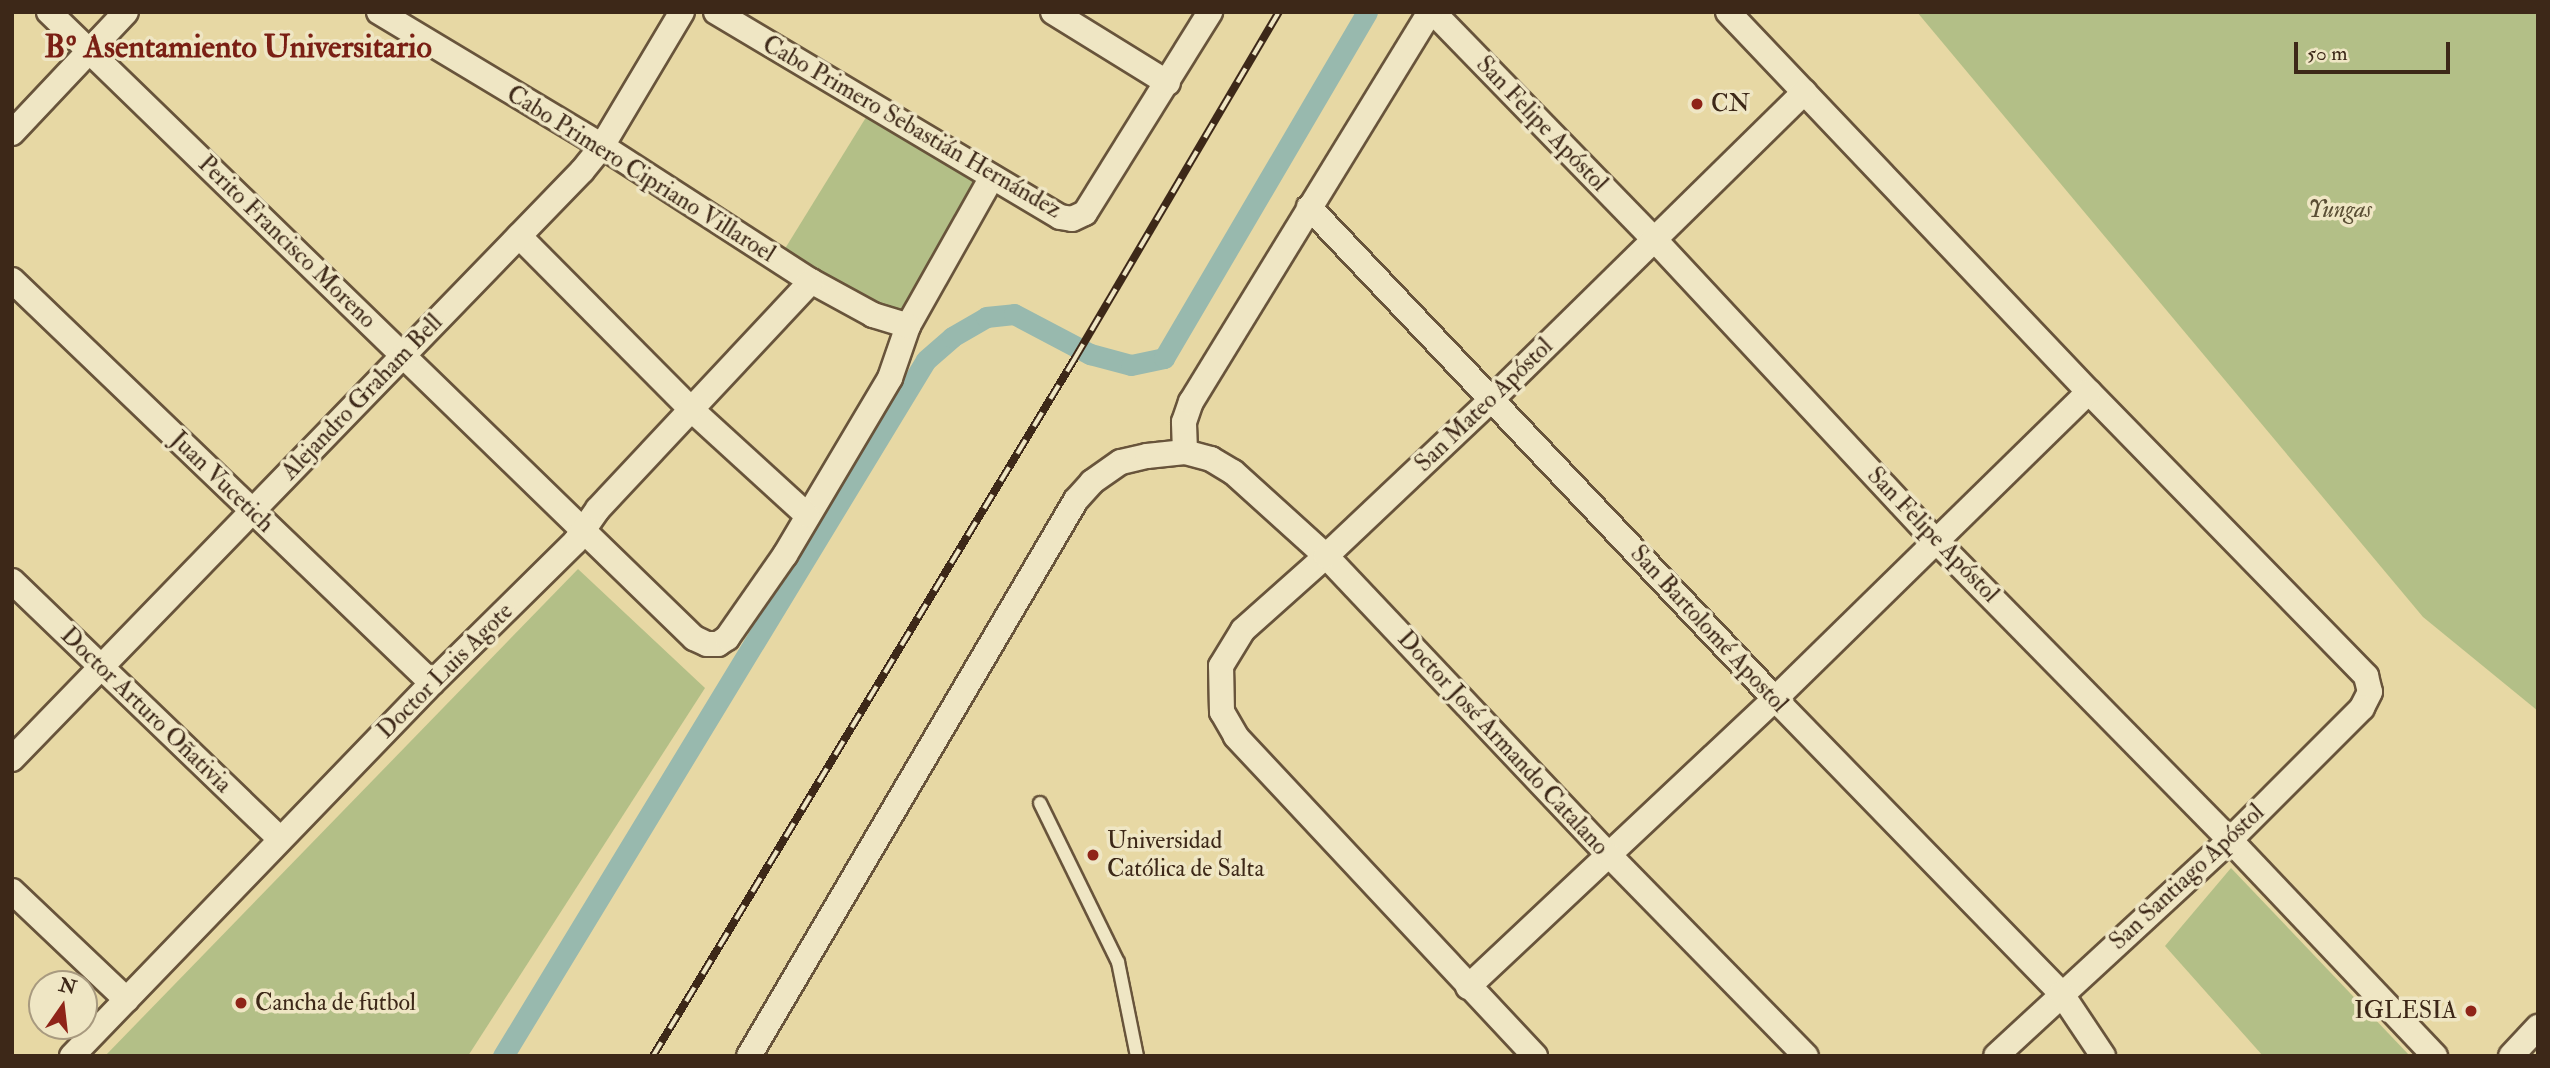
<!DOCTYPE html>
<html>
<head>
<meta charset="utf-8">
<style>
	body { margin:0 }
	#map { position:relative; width:2550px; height:1068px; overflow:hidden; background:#e7d8a4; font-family:"IM FELL Double Pica",serif }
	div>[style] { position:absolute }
	.green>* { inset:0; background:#b3bf87 }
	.canal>* { height:21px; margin:-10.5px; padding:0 10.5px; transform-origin:10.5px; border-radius:10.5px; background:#98b9ae }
	.roads { filter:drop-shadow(2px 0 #68543b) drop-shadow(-2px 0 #68543b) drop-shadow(0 2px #68543b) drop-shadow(0 -2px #68543b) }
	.service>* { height:12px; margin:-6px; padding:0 6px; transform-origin:6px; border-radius:6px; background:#efe6c4 }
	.minor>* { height:24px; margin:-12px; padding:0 12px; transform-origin:12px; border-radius:12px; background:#efe6c4 }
	.rail>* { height:8px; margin-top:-4px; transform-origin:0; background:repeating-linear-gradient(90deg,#efe6c4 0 16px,#3d2818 0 32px); box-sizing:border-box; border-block:2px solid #3d2818 }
	.dots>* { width:19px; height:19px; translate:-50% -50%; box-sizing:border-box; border:4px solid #efe6c4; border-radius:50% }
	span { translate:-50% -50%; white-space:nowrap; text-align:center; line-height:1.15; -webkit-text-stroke:7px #efe6c4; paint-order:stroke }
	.poi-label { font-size:24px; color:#3d2818 }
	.left { translate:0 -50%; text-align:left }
	.right { translate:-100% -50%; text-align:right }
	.street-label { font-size:24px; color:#3d2818 }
	.park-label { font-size:24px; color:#5a4e34; font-style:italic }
	.district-label { font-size:32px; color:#7a1f14; font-weight:700 }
	.frame { position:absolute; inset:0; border:14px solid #3d2818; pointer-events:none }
	.north { position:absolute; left:28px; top:970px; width:70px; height:70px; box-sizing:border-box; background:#efe6c4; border:2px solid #a89a7f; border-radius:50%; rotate:14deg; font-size:19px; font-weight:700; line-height:28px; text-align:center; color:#3d2818 }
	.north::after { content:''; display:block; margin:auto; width:24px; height:32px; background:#8f2418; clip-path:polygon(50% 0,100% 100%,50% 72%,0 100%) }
	.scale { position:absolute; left:2294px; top:42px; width:156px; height:32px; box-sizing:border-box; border:4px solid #3d2818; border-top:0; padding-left:9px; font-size:21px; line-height:24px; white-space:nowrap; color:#3d2818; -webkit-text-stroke:5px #efe6c4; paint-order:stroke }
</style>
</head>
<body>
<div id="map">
	<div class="green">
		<i style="clip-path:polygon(1917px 12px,2538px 12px,2538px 711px,2423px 617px)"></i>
		<i style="clip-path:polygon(873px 106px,992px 177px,908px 326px,778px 260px)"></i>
		<i style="clip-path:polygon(578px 569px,705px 688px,468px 1056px,105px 1056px)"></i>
		<i style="clip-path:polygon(2231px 868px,2410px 1056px,2263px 1056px,2165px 946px)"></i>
	</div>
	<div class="canal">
		<i style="left:503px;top:1056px;width:814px;rotate:-58.71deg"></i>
		<i style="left:926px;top:360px;width:35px;rotate:-41deg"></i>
		<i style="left:952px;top:337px;width:39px;rotate:-30deg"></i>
		<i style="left:986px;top:317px;width:28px;rotate:-6deg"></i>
		<i style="left:1014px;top:314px;width:86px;rotate:27.8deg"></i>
		<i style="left:1090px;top:354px;width:42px;rotate:15deg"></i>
		<i style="left:1131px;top:365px;width:34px;rotate:-12deg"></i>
		<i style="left:1164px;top:358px;width:401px;rotate:-59.6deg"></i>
	</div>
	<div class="roads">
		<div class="service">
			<i style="left:1040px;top:803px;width:177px;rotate:63.9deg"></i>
			<i style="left:1118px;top:962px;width:96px;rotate:78.6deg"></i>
		</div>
		<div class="minor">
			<i style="left:49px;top:12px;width:899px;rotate:44.14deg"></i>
			<i style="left:694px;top:638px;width:14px;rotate:25deg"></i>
			<i style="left:707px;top:644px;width:11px"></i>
			<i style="left:718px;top:644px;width:11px;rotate:-34deg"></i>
			<i style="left:727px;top:638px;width:101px;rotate:-55.1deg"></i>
			<i style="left:785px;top:555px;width:206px;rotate:-59.3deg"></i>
			<i style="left:890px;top:378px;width:55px;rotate:-70.9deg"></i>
			<i style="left:908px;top:326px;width:171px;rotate:-60.6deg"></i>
			<i style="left:379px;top:12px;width:260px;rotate:31deg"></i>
			<i style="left:602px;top:146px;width:249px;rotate:32.9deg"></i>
			<i style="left:811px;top:281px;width:71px;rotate:28.7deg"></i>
			<i style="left:873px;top:315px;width:37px;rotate:17deg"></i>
			<i style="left:716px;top:12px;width:400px;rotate:30.8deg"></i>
			<i style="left:1060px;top:217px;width:12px;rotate:9deg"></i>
			<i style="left:1072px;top:219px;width:14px;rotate:-25deg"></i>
			<i style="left:1085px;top:213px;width:237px;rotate:-58.1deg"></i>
			<i style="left:1053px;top:12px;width:135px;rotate:31.7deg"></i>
			<i style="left:1433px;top:12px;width:317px;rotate:45.8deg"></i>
			<i style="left:1654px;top:239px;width:415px;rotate:47deg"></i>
			<i style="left:1937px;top:542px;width:418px;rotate:45.5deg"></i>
			<i style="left:2230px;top:840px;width:298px;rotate:46.5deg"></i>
			<i style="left:1728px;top:12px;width:524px;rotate:46.47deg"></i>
			<i style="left:2089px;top:392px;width:397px;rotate:45.7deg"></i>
			<i style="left:2366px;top:676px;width:16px;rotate:76deg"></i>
			<i style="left:2370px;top:692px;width:18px;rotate:117deg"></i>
			<i style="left:2362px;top:708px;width:187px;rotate:135deg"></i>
			<i style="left:2230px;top:840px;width:318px;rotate:137.3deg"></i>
			<i style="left:12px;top:133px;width:166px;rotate:-46.7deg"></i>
			<i style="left:1309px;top:207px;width:678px;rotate:46.55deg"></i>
			<i style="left:1775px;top:699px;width:410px;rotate:45.8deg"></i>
			<i style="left:2061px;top:993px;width:76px;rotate:56.3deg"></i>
			<i style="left:519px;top:236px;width:247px;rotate:45.2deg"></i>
			<i style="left:693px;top:411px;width:154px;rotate:42.4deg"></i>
			<i style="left:12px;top:280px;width:582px;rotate:43.82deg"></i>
			<i style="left:1185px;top:452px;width:30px;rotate:-92deg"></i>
			<i style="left:1184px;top:422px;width:21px;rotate:-71deg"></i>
			<i style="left:1191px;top:402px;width:457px;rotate:-58.5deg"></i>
			<i style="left:12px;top:581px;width:372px;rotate:43.9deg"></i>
			<i style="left:12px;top:759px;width:819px;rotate:-45.89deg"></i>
			<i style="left:582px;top:171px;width:32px;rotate:-51deg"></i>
			<i style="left:602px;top:146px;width:156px;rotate:-59.2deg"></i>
			<i style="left:12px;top:891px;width:158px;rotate:43.5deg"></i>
			<i style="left:1468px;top:987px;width:421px;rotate:-43.2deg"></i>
			<i style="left:1775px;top:699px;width:439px;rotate:-44.4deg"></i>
			<i style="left:72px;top:1056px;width:518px;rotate:-46.02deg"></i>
			<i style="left:432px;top:683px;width:201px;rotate:-44.6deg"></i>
			<i style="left:575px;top:542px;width:40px;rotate:-55.1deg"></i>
			<i style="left:598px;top:509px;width:312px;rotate:-46.9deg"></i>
			<i style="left:749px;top:1056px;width:645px;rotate:-59.54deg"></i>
			<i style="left:1076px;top:500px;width:24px;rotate:-48deg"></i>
			<i style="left:1092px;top:482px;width:35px;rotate:-35deg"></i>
			<i style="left:1121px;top:462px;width:27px;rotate:-13deg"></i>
			<i style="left:1147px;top:456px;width:38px;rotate:-6deg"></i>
			<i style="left:1185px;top:452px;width:27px;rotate:15deg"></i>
			<i style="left:1211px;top:459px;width:26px;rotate:31deg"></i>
			<i style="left:1233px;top:472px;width:125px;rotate:42.1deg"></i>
			<i style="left:1326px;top:556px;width:413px;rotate:46.6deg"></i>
			<i style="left:1610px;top:856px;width:280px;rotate:45.6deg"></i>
			<i style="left:1535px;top:1056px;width:438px;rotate:-133.1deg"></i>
			<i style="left:1236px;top:736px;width:28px;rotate:-120deg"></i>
			<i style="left:1222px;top:712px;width:46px;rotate:-91.2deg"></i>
			<i style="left:1221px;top:666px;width:42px;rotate:-58.6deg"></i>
			<i style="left:1243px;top:630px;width:111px;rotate:-41.7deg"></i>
			<i style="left:1326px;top:556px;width:228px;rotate:-43.4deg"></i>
			<i style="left:1492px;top:399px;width:438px;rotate:-44.5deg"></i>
			<i style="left:2511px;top:1056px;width:40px;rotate:-47deg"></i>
		</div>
	</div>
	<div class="rail">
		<i style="left:653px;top:1056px;width:816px;rotate:-58.84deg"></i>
		<i style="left:1075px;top:358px;width:402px;rotate:-59.5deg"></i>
	</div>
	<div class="dots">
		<i style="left:1697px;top:104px;background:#8f2418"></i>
		<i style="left:1093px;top:855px;background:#8f2418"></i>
		<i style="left:241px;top:1003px;background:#8f2418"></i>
		<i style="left:2471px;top:1011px;background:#8f2418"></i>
	</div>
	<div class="poi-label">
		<span class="left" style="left:1711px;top:104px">CN</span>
		<span class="left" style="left:1107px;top:855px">Universidad<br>Católica de Salta</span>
		<span class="left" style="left:255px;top:1003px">Cancha de futbol</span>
		<span class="right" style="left:2457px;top:1011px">IGLESIA</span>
	</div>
	<div class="street-label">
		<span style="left:1542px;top:124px;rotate:46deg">San Felipe Apóstol</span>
		<span style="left:912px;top:127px;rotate:30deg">Cabo Primero Sebastián Hernández</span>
		<span style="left:641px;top:174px;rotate:32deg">Cabo Primero Cipriano Villaroel</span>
		<span style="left:287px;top:242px;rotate:44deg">Perito Francisco Moreno</span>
		<span style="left:362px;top:397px;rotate:-46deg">Alejandro Graham Bell</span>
		<span style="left:1484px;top:405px;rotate:-44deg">San Mateo Apóstol</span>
		<span style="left:222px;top:482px;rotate:44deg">Juan Vucetich</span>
		<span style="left:1933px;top:535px;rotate:46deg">San Felipe Apóstol</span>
		<span style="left:1709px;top:629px;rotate:47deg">San Bartolomé Apostol</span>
		<span style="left:445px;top:671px;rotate:-45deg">Doctor Luis Agote</span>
		<span style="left:146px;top:710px;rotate:44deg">Doctor Arturo Oñativia</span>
		<span style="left:1503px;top:743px;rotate:47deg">Doctor José Armando Catalano</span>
		<span style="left:2187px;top:877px;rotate:-43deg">San Santiago Apóstol</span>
	</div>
	<div class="park-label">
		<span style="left:2340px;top:210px">Yungas</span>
	</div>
	<div class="district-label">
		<span style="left:238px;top:47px">Bº Asentamiento Universitario</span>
	</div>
	<div class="frame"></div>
	<div class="north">N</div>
	<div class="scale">50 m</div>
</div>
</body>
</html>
